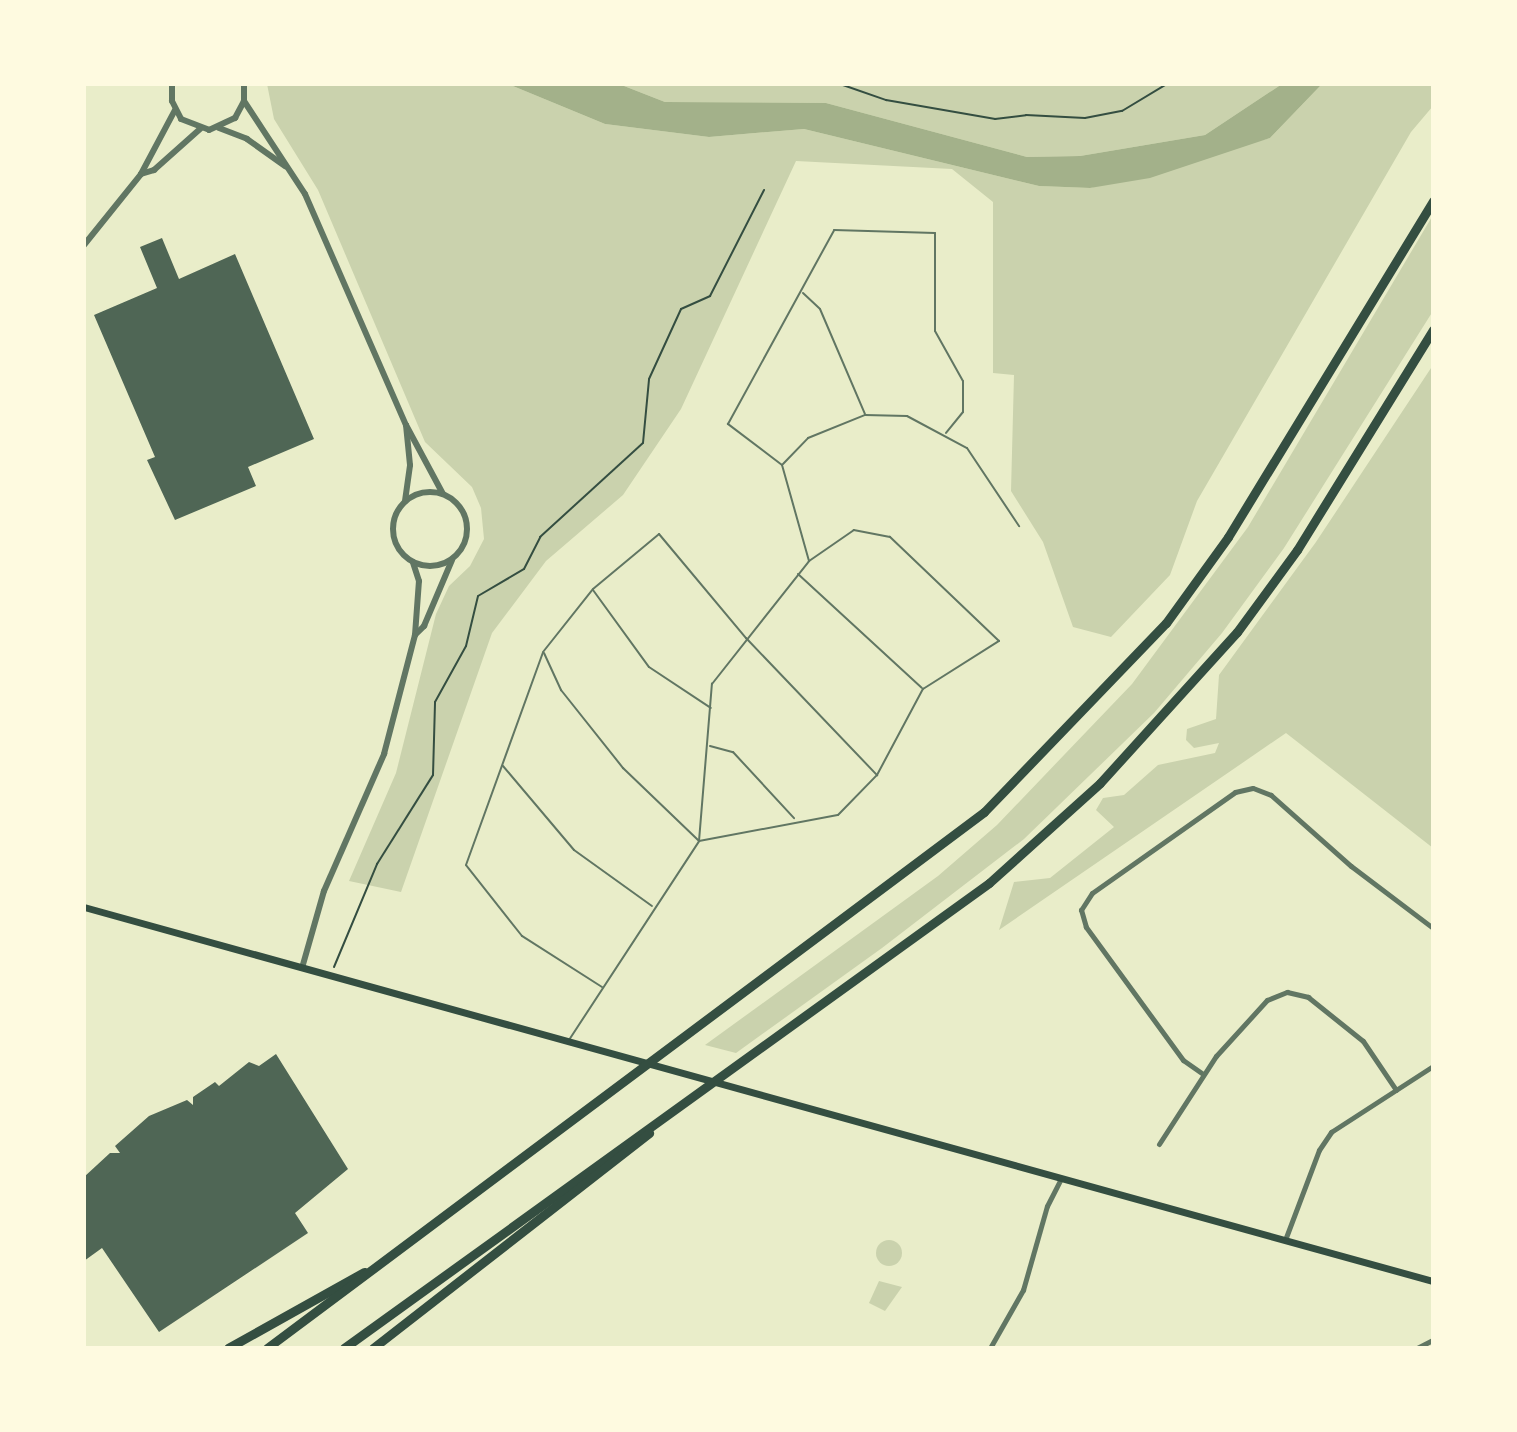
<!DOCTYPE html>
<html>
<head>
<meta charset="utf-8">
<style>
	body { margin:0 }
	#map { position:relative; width:1517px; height:1432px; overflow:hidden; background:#e9edc9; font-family:"Roboto Condensed",sans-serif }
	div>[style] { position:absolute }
	.green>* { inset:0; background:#cad2ad }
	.round { border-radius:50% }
	.water>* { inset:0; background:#a3b18a }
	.building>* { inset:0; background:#4f6655 }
	.path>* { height:2px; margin:-1px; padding:0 1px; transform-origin:1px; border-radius:1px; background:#344e41 }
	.service>* { height:2px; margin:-1px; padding:0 1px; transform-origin:1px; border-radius:1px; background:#617663 }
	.minor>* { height:5px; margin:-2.5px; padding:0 2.5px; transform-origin:2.5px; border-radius:2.5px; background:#617663 }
	.tertiary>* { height:6px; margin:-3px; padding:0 3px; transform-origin:3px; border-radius:3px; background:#617663 }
	.tertiary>.ring { margin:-3px; padding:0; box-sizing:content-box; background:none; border:6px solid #617663; border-radius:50% }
	.secondary>* { height:7px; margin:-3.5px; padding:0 3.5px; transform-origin:3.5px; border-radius:3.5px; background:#344e41 }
	.motorway>* { height:9px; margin:-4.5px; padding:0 4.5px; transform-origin:4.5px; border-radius:4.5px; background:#344e41 }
	span { translate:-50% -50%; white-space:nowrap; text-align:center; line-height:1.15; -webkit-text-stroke:7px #fefae0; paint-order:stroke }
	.frame { position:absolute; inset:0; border:86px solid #fefae0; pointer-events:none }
</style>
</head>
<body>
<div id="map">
	<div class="green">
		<i style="clip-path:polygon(267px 84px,508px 84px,605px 124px,709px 137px,804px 129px,1039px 186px,1090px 188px,1270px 138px,1322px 84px,1433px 84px,1433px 106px,1411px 132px,1197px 501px,1170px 575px,1111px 637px,1073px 627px,1043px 542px,1011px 491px,1014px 375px,993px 373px,993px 202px,952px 169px,796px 161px,681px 409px,623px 495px,546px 561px,492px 633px,401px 892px,349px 881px,396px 773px,436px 614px,449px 586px,470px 566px,484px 539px,481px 508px,472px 487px,425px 442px,318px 190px,274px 119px)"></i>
		<i style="clip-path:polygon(619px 84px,1282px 84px,1205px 135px,1080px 156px,1027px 157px,826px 103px,665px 102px)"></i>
		<i style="clip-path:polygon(1433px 215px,1433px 311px,1284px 548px,1222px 633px,1154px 713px,1024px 839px,882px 948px,736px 1053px,705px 1045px,938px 876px,997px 825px,1132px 684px,1248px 527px)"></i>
		<i style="clip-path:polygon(1433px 365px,1433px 848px,1286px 733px,999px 930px,1014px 882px,1050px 878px,1114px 827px,1096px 810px,1103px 798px,1124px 795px,1158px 765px,1215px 753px,1219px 743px,1194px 748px,1186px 740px,1187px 729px,1216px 719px,1219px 675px,1316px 542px)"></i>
		<i class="round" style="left:876px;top:1240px;width:26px;height:26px"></i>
		<i style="clip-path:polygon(879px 1281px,902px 1287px,885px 1311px,869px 1303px)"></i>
	</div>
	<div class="water">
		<i style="clip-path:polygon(508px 84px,619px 84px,665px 102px,826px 103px,1027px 157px,1080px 156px,1205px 135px,1282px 84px,1322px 84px,1270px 138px,1150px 178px,1090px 188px,1039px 186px,804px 129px,709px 137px,605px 124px)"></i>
	</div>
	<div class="building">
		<i style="clip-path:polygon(162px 238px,179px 279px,235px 254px,314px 439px,248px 467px,256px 486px,175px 520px,147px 460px,155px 457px,94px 315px,157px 288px,140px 247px)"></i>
		<i style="clip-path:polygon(276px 1054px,348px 1169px,295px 1213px,308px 1233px,159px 1332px,102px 1248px,84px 1261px,84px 1177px,110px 1153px,120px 1153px,115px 1146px,149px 1116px,187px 1100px,193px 1105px,193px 1097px,215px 1082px,219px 1086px,249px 1062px,259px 1066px)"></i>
	</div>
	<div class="path">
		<i style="left:840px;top:84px;width:49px;rotate:19.2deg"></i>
		<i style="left:886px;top:100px;width:111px;rotate:9.9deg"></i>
		<i style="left:995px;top:119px;width:31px;rotate:-7deg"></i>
		<i style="left:1026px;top:115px;width:59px;rotate:2.9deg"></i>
		<i style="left:1085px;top:118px;width:38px;rotate:-11deg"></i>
		<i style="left:1122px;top:111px;width:52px;rotate:-31deg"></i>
		<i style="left:334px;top:967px;width:112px;rotate:-67.3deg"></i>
		<i style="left:377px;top:864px;width:105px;rotate:-57.8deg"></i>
		<i style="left:433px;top:775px;width:73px;rotate:-88.4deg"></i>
		<i style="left:435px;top:702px;width:64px;rotate:-61deg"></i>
		<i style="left:466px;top:646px;width:51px;rotate:-76.5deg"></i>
		<i style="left:478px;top:596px;width:53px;rotate:-30.4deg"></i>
		<i style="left:524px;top:569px;width:36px;rotate:-63deg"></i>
		<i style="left:540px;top:537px;width:139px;rotate:-42.4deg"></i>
		<i style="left:643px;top:443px;width:64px;rotate:-84.6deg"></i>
		<i style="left:649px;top:379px;width:77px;rotate:-65.4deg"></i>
		<i style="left:681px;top:309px;width:32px;rotate:-24deg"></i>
		<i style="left:710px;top:296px;width:119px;rotate:-63deg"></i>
	</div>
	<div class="service">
		<i style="left:803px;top:293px;width:23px;rotate:43deg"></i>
		<i style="left:820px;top:309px;width:114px;rotate:66.8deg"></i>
		<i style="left:783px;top:464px;width:36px;rotate:-46deg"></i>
		<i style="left:808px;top:438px;width:61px;rotate:-22deg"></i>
		<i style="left:865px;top:415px;width:42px;rotate:1.4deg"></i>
		<i style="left:907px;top:416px;width:68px;rotate:28.1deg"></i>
		<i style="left:967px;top:448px;width:94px;rotate:56.3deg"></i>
		<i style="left:798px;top:574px;width:168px;rotate:42.6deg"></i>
		<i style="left:593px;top:590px;width:95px;rotate:54deg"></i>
		<i style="left:649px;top:667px;width:74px;rotate:33.5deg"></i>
		<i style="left:544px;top:653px;width:41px;rotate:65.3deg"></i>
		<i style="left:561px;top:690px;width:100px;rotate:51.5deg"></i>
		<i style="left:623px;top:768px;width:105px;rotate:43.8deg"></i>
		<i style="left:699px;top:841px;width:141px;rotate:-10.6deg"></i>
		<i style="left:838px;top:815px;width:56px;rotate:-45.7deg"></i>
		<i style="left:877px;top:775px;width:98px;rotate:-61.9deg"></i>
		<i style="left:923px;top:689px;width:90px;rotate:-32.3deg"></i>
		<i style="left:999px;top:641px;width:151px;rotate:-136.3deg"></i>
		<i style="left:890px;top:537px;width:37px;rotate:-169deg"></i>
		<i style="left:854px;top:530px;width:55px;rotate:145.4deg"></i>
		<i style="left:710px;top:746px;width:24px;rotate:15deg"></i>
		<i style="left:733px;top:752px;width:90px;rotate:47.3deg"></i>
		<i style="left:503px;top:766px;width:110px;rotate:49.8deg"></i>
		<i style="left:574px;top:850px;width:96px;rotate:35.7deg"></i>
		<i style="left:602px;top:987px;width:95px;rotate:-147.5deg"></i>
		<i style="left:522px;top:936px;width:90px;rotate:-128.3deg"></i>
		<i style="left:466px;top:865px;width:226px;rotate:-70.1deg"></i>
		<i style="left:543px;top:652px;width:80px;rotate:-51.6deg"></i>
		<i style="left:593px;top:589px;width:86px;rotate:-39.8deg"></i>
		<i style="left:659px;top:534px;width:136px;rotate:50.1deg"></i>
		<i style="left:746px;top:638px;width:190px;rotate:46.3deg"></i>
		<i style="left:569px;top:1040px;width:238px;rotate:-56.8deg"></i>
		<i style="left:699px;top:841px;width:158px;rotate:-85.3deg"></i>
		<i style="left:712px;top:684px;width:157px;rotate:-51.7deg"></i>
		<i style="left:809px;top:561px;width:100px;rotate:-105.7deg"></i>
		<i style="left:782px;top:465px;width:68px;rotate:-142.8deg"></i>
		<i style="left:728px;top:424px;width:221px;rotate:-61.3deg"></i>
		<i style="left:834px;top:230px;width:101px;rotate:1.7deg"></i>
		<i style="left:935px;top:233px;width:98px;rotate:90deg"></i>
		<i style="left:935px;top:331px;width:57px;rotate:60.8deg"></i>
		<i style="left:963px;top:381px;width:31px;rotate:90deg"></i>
		<i style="left:963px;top:412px;width:27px;rotate:129deg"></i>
	</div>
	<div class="minor">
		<i style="left:1203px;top:1074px;width:24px;rotate:-145deg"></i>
		<i style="left:1183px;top:1060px;width:165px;rotate:-126.1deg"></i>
		<i style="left:1086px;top:927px;width:18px;rotate:-106deg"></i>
		<i style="left:1081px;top:910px;width:20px;rotate:-57deg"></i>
		<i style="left:1092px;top:893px;width:175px;rotate:-35.2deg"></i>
		<i style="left:1235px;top:792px;width:18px;rotate:-13deg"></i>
		<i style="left:1253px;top:788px;width:19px;rotate:21deg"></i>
		<i style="left:1271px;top:795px;width:107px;rotate:41.6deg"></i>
		<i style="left:1351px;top:866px;width:103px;rotate:37.1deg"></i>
		<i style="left:1159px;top:1144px;width:105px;rotate:-57.1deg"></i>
		<i style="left:1216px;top:1056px;width:76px;rotate:-47.7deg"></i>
		<i style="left:1267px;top:1000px;width:22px;rotate:-22deg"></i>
		<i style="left:1287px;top:992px;width:22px;rotate:13deg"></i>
		<i style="left:1308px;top:997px;width:70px;rotate:38.7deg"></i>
		<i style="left:1363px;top:1041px;width:59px;rotate:56deg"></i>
		<i style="left:1285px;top:1240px;width:96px;rotate:-69.3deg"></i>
		<i style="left:1319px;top:1150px;width:22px;rotate:-56deg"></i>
		<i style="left:1331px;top:1132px;width:121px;rotate:-32.9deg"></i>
		<i style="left:990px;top:1348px;width:67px;rotate:-60.4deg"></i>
		<i style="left:1023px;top:1290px;width:87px;rotate:-74.1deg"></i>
		<i style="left:1047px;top:1206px;width:31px;rotate:-63deg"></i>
		<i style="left:1417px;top:1348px;width:18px;rotate:-27deg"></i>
	</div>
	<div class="tertiary">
		<i style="left:172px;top:84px;width:17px;rotate:90deg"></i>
		<i style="left:172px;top:101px;width:20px;rotate:63deg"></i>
		<i style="left:181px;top:119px;width:30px;rotate:21deg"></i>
		<i style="left:209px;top:130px;width:29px;rotate:-25deg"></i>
		<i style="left:235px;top:118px;width:19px;rotate:-62deg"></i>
		<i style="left:244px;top:101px;width:17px;rotate:-90deg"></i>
		<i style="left:244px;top:101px;width:111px;rotate:56.7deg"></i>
		<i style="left:305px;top:194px;width:252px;rotate:66.4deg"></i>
		<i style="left:406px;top:425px;width:78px;rotate:61.8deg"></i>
		<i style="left:219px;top:128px;width:30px;rotate:21deg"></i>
		<i style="left:247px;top:139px;width:47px;rotate:35.4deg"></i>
		<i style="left:141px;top:174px;width:14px;rotate:-17deg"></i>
		<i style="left:154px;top:170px;width:62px;rotate:-41.7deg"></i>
		<i style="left:84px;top:245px;width:91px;rotate:-51.2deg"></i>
		<i style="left:141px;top:174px;width:72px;rotate:-62deg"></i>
		<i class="ring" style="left:393px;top:492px;width:68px;height:68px"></i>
		<i style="left:405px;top:501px;width:36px;rotate:-82deg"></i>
		<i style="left:410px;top:465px;width:40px;rotate:-95.7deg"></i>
		<i style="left:415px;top:635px;width:13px;rotate:-45deg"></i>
		<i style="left:424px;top:626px;width:72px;rotate:-67deg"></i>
		<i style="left:302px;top:968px;width:80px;rotate:-74.1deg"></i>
		<i style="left:324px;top:891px;width:150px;rotate:-66.3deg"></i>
		<i style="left:384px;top:754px;width:123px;rotate:-75.4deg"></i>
		<i style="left:415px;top:635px;width:54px;rotate:-85.8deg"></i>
		<i style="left:419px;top:581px;width:20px;rotate:-108deg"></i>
	</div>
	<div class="secondary">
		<i style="left:84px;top:907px;width:1400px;rotate:15.5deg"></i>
	</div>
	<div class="motorway">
		<i style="left:228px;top:1348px;width:156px;rotate:-29.2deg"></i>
		<i style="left:267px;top:1348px;width:895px;rotate:-36.78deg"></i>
		<i style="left:984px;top:812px;width:262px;rotate:-46.1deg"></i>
		<i style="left:1166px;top:623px;width:106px;rotate:-54.2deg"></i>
		<i style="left:1228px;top:537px;width:394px;rotate:-58.6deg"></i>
		<i style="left:344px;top:1348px;width:795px;rotate:-35.79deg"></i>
		<i style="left:989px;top:883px;width:149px;rotate:-42deg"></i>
		<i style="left:1100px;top:783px;width:204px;rotate:-47.8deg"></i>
		<i style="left:1237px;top:632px;width:102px;rotate:-53.8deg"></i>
		<i style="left:1297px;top:550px;width:259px;rotate:-58.3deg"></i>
		<i style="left:373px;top:1348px;width:350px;rotate:-37.9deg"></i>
	</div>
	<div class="frame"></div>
</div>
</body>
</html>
